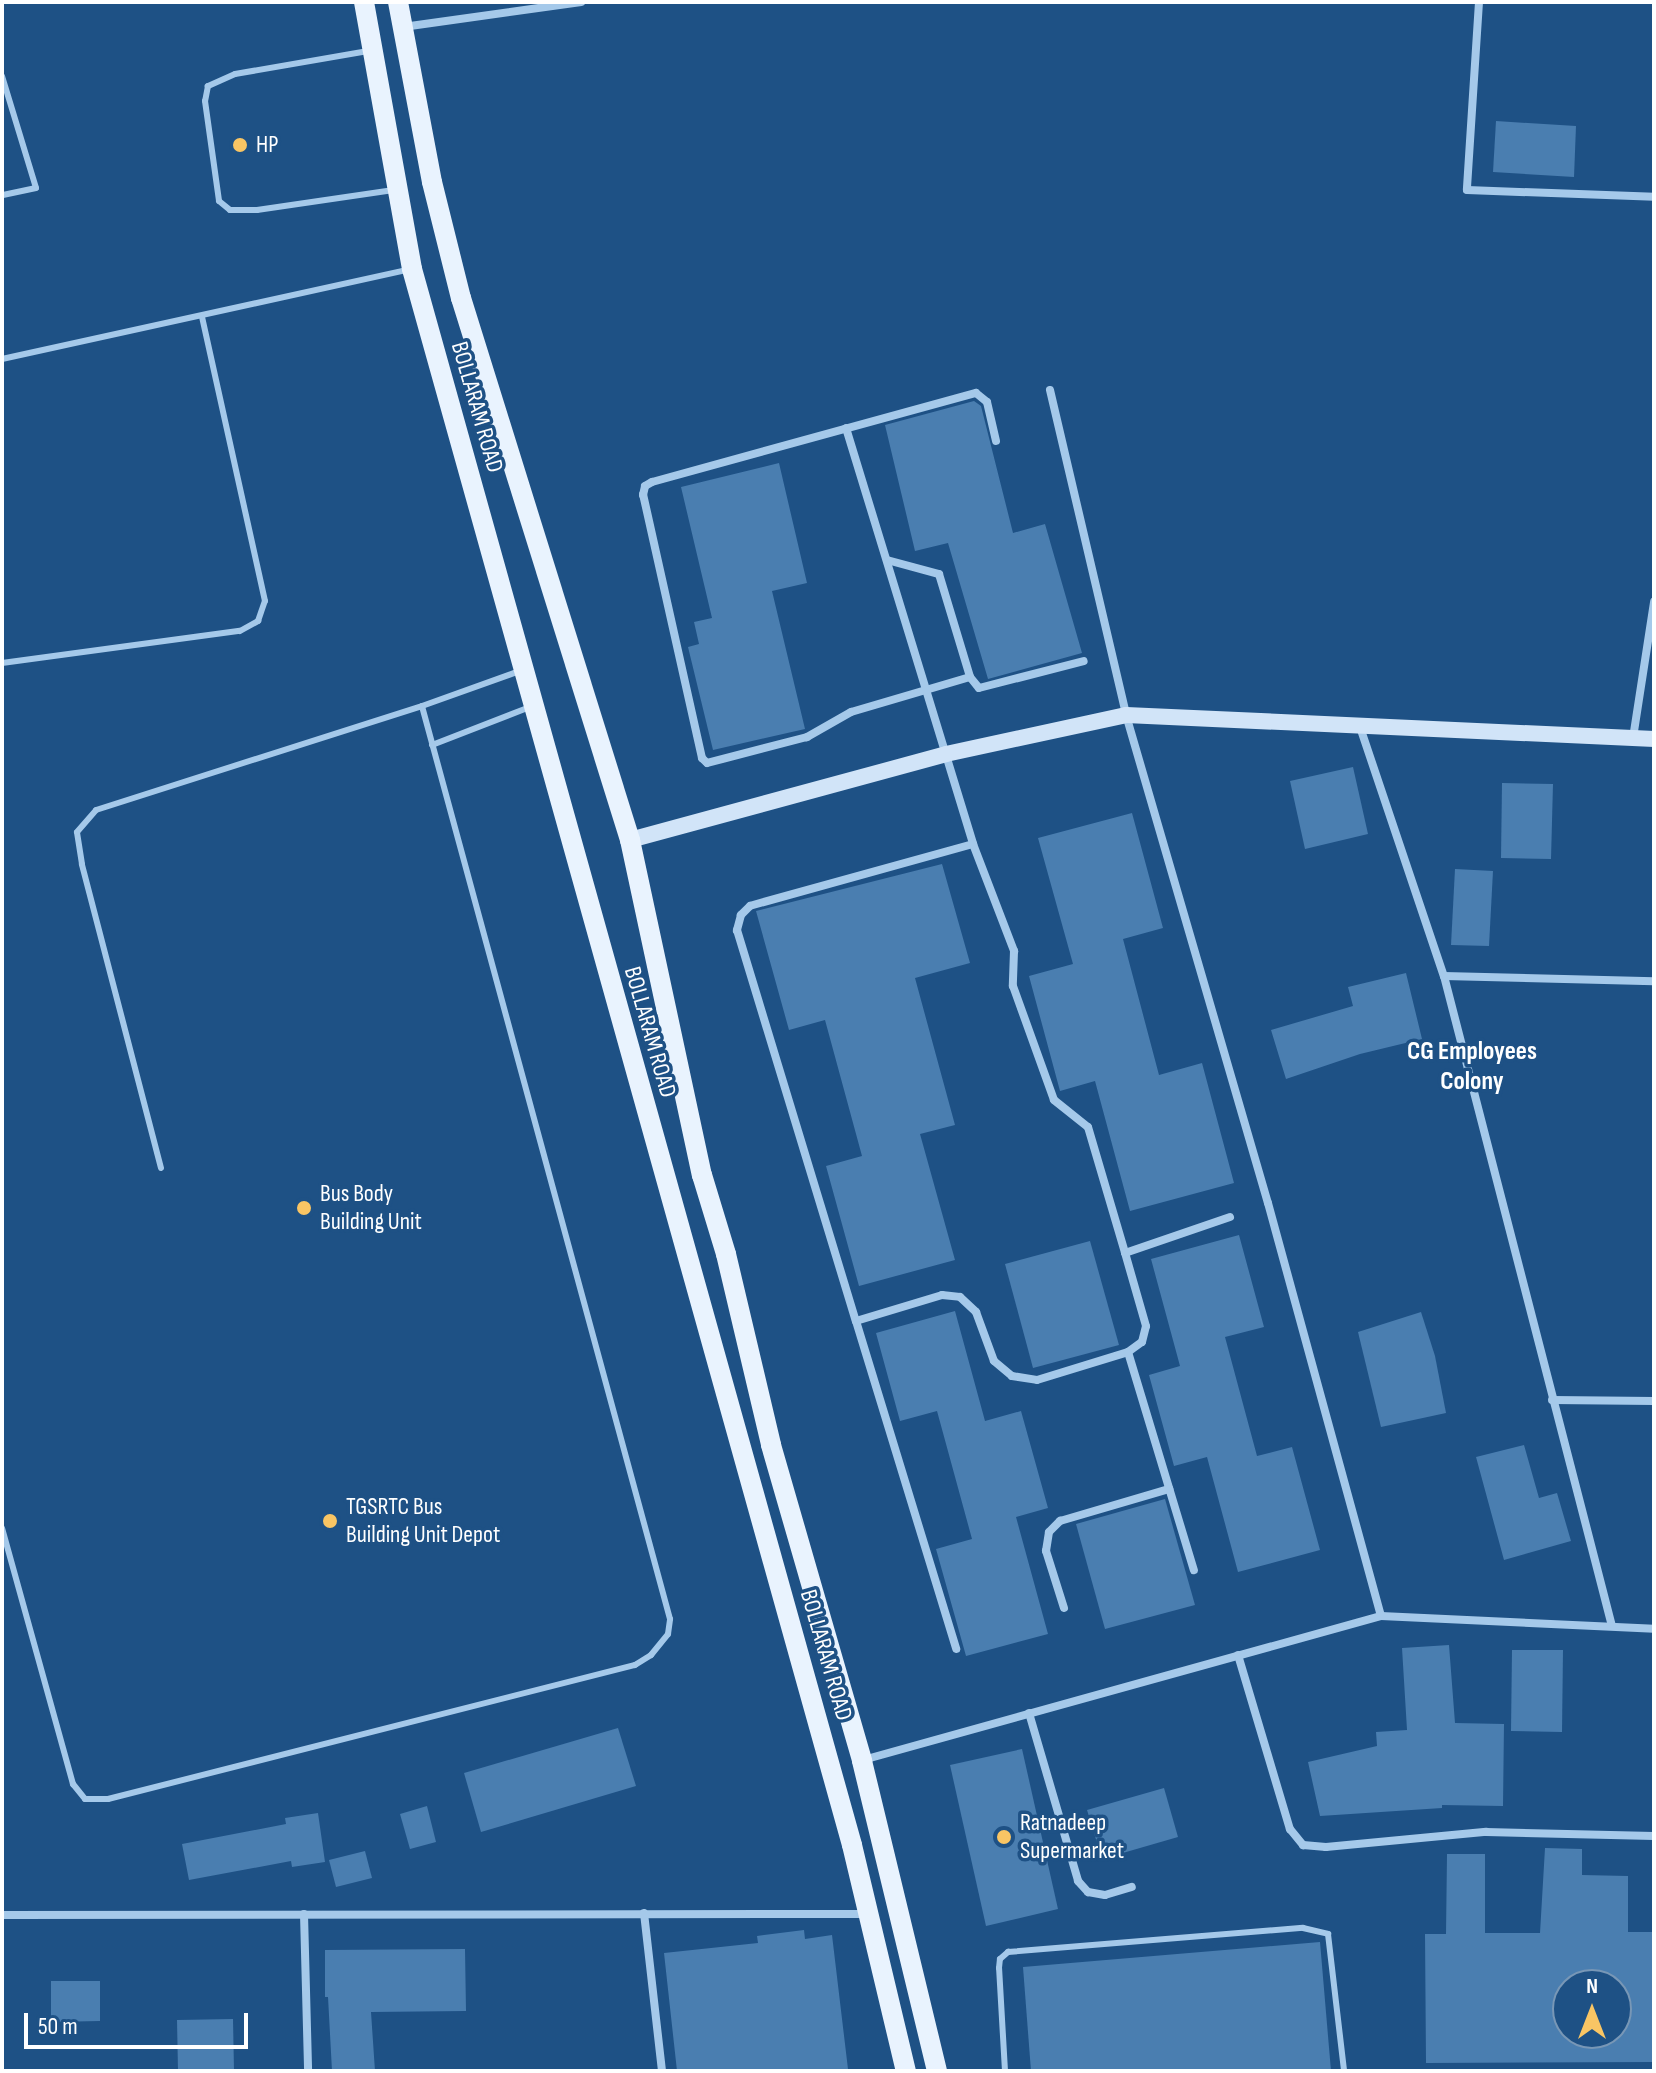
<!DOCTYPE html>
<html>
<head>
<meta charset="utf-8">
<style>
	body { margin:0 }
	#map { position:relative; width:1656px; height:2073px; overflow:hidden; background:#1e5185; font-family:"Sofia Sans Condensed",sans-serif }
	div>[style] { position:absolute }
	.building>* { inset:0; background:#4a7eb0 }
	.lane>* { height:6px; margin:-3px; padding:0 3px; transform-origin:3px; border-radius:3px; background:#a5c9ea }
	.street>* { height:8px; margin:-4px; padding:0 4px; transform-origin:4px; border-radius:4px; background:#a5c9ea }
	.secondary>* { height:16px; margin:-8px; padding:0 8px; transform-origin:8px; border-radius:8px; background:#d1e4f8 }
	.primary>* { height:20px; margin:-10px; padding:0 10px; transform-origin:10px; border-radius:10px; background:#e9f3fe }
	.dots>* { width:22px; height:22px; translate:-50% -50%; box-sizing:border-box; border:4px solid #1e5185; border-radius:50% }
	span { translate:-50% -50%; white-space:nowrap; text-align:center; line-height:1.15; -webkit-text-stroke:7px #1e5185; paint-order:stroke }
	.poi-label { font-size:24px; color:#fff }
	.left { translate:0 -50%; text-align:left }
	.street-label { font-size:24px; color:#fff }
	.neighbourhood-label { font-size:26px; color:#fff; font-weight:700 }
	.frame { position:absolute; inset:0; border:4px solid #fff; pointer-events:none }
	.north { position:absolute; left:1552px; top:1969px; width:80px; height:80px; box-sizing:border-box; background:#1e5185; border:2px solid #7897b6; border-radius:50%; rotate:0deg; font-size:22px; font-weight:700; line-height:32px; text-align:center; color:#fff }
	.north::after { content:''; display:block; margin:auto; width:28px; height:36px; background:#f9c564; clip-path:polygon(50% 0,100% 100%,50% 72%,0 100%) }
	.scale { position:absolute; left:24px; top:2013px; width:224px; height:36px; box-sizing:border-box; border:4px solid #fff; border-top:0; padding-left:10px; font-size:24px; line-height:28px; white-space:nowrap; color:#fff; -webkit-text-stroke:6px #1e5185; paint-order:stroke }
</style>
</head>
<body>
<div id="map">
	<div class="building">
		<i style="clip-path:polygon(1496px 121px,1576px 126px,1574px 177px,1493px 172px)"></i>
		<i style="clip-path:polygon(974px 401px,981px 406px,1013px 533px,1045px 524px,1082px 653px,988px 679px,948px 543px,915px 551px,885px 425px)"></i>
		<i style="clip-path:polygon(779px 463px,807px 583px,772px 591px,805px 729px,713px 750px,688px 647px,699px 644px,694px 622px,712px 618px,681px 487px)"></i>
		<i style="clip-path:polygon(1353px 767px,1368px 834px,1305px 849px,1290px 781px)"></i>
		<i style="clip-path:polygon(1502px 783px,1553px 784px,1551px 859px,1501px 858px)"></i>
		<i style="clip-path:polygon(1132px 813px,1163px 928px,1123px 939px,1159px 1075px,1202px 1063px,1234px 1183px,1130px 1211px,1095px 1081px,1060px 1091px,1029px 976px,1073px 964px,1038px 838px)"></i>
		<i style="clip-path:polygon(942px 864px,970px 963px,915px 978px,955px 1125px,920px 1134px,955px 1260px,859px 1286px,826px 1166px,862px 1156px,825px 1020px,789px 1030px,756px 911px)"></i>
		<i style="clip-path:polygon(1455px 869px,1493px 871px,1489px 946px,1451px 945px)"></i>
		<i style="clip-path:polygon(1406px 973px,1422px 1039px,1360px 1054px,1286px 1079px,1271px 1030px,1353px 1006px,1348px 987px)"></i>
		<i style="clip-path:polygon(1239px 1235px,1264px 1327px,1225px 1337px,1257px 1456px,1292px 1447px,1320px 1550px,1238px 1572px,1207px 1457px,1174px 1466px,1149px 1375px,1180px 1366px,1151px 1259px)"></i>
		<i style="clip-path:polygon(1090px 1241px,1119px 1345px,1033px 1368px,1005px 1264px)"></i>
		<i style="clip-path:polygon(955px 1311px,985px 1421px,1021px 1411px,1048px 1508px,1016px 1517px,1048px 1634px,966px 1656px,936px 1549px,972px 1539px,937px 1411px,900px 1421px,876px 1333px)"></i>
		<i style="clip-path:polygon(1421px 1312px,1435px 1356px,1446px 1413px,1381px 1427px,1358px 1332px)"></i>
		<i style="clip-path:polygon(1524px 1445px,1539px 1498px,1557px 1493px,1571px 1541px,1504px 1560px,1476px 1457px)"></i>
		<i style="clip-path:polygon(1165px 1499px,1195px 1605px,1105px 1629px,1076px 1524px)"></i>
		<i style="clip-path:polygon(1449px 1645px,1455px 1723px,1504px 1724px,1503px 1806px,1442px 1805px,1442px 1808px,1320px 1816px,1308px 1762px,1377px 1746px,1376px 1732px,1407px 1730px,1402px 1648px)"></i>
		<i style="clip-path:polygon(1512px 1650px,1563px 1650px,1562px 1732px,1511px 1731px)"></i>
		<i style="clip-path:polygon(618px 1728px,636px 1786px,481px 1832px,464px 1773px)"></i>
		<i style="clip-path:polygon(1022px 1749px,1058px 1909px,986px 1926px,950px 1765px)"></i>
		<i style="clip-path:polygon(1164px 1788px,1178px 1837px,1102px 1859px,1087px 1810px)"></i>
		<i style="clip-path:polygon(427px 1806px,436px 1842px,410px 1849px,400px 1814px)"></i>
		<i style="clip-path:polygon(318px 1813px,325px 1862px,292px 1867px,291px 1861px,189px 1880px,182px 1844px,286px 1824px,285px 1818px)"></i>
		<i style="clip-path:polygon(evenodd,1545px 1848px,1582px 1849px,1582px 1875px,1628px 1876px,1628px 1932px,1654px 1932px,1654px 2062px,1426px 2063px,1425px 1934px,1446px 1934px,1447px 1854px,1485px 1854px,1485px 1933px,1540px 1933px,1545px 1848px,1568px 1985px,1616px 1985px,1616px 2033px,1568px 2033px,1568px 1985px)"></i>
		<i style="clip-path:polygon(365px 1851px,372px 1878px,336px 1887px,329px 1860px)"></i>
		<i style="clip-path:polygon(804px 1930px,805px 1939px,832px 1935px,848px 2069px,677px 2071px,664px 1953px,758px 1943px,757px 1936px)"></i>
		<i style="clip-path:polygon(1320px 1942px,1331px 2071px,1031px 2071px,1023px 1967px)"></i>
		<i style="clip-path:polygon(465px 1949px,466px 2011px,371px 2012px,375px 2071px,332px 2071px,328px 1997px,325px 1997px,325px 1950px)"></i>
		<i style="clip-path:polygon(51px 1981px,100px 1981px,100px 2021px,51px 2022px)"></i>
		<i style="clip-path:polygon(233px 2019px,234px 2071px,178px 2071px,177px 2020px)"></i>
	</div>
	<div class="lane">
		<i style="left:368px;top:51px;width:135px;rotate:170.2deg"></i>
		<i style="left:235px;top:74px;width:30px;rotate:156deg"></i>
		<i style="left:208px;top:86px;width:15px;rotate:101deg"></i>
		<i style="left:205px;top:101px;width:101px;rotate:82deg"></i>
		<i style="left:219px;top:201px;width:14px;rotate:39deg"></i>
		<i style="left:230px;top:210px;width:27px"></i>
		<i style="left:257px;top:210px;width:138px;rotate:-8.3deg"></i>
		<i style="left:2px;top:76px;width:117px;rotate:73.1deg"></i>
		<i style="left:36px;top:188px;width:35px;rotate:168deg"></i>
		<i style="left:2px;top:359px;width:416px;rotate:-12.4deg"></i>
		<i style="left:2px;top:663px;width:240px;rotate:-7.7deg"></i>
		<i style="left:240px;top:631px;width:21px;rotate:-29deg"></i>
		<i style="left:258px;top:621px;width:21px;rotate:-71deg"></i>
		<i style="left:265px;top:601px;width:291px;rotate:-102.5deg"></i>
		<i style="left:432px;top:745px;width:105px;rotate:-21.2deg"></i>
		<i style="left:161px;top:1168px;width:314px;rotate:-104.6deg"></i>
		<i style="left:82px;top:864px;width:32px;rotate:-99deg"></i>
		<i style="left:77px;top:832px;width:29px;rotate:-49deg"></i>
		<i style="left:96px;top:810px;width:342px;rotate:-17.7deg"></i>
		<i style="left:422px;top:706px;width:104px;rotate:-19.7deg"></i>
		<i style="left:2px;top:1528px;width:266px;rotate:74.5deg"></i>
		<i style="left:73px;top:1784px;width:19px;rotate:51deg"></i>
		<i style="left:85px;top:1799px;width:23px"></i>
		<i style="left:108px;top:1799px;width:544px;rotate:-14.27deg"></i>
		<i style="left:635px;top:1665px;width:19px;rotate:-32deg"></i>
		<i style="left:651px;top:1655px;width:27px;rotate:-51deg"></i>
		<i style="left:668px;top:1634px;width:15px;rotate:-82deg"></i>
		<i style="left:670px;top:1619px;width:946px;rotate:-105.2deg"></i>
		<i style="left:1005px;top:2071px;width:103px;rotate:-93.3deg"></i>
		<i style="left:999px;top:1968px;width:9px;rotate:-84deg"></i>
		<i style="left:1000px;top:1959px;width:11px;rotate:-41deg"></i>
		<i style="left:1008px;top:1952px;width:296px;rotate:-4.7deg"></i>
		<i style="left:1303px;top:1928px;width:26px;rotate:13deg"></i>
		<i style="left:1328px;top:1934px;width:138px;rotate:83.3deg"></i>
	</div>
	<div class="street">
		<i style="left:1479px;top:2px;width:188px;rotate:93.7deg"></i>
		<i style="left:1467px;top:190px;width:187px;rotate:2.1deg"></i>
		<i style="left:403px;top:27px;width:180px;rotate:-8deg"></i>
		<i style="left:1050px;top:390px;width:334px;rotate:76.8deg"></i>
		<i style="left:1126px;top:715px;width:508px;rotate:73.78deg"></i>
		<i style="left:1268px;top:1203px;width:428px;rotate:74.7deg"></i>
		<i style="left:846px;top:428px;width:435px;rotate:73deg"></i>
		<i style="left:973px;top:844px;width:115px;rotate:69deg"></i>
		<i style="left:1014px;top:951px;width:35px;rotate:92deg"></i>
		<i style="left:1013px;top:986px;width:121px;rotate:70.2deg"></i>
		<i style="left:1054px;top:1100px;width:43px;rotate:38.5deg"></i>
		<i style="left:1088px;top:1127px;width:131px;rotate:73.6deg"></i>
		<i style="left:887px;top:560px;width:54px;rotate:15.1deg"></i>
		<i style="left:939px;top:574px;width:108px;rotate:73.2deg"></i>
		<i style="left:970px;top:677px;width:14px;rotate:51deg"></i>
		<i style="left:979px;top:688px;width:108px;rotate:-14.4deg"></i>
		<i style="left:970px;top:677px;width:124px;rotate:163.6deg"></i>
		<i style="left:851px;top:712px;width:51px;rotate:150.4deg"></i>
		<i style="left:807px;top:737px;width:103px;rotate:165.4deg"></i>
		<i style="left:707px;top:763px;width:7px;rotate:-135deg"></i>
		<i style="left:702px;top:758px;width:270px;rotate:-102.6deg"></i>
		<i style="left:643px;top:495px;width:9px;rotate:-77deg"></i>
		<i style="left:645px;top:486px;width:8px;rotate:-30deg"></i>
		<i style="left:652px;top:482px;width:336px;rotate:-15.4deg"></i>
		<i style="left:976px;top:393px;width:14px;rotate:39deg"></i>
		<i style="left:987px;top:402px;width:40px;rotate:77deg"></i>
		<i style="left:1359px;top:724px;width:266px;rotate:71.4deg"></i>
		<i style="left:1444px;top:976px;width:671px;rotate:75.51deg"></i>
		<i style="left:1633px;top:738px;width:138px;rotate:-81.2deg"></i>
		<i style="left:973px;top:844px;width:231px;rotate:164.5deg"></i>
		<i style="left:750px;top:906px;width:13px;rotate:135deg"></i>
		<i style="left:741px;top:915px;width:16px;rotate:105deg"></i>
		<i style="left:737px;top:930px;width:409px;rotate:73.1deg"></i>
		<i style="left:856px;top:1321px;width:90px;rotate:-16.8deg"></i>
		<i style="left:942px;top:1295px;width:18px;rotate:6deg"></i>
		<i style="left:960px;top:1297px;width:22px;rotate:43deg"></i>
		<i style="left:976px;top:1312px;width:52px;rotate:69.8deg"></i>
		<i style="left:994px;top:1361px;width:23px;rotate:40deg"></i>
		<i style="left:1012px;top:1376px;width:25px;rotate:9deg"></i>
		<i style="left:1037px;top:1380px;width:95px;rotate:-17.1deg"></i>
		<i style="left:1128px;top:1352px;width:17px;rotate:-36deg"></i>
		<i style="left:1142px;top:1342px;width:16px;rotate:-76deg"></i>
		<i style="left:1146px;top:1326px;width:76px;rotate:-106deg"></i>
		<i style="left:1125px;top:1253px;width:111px;rotate:-18.9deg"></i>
		<i style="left:1444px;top:976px;width:210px;rotate:1.4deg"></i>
		<i style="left:856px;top:1321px;width:343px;rotate:73deg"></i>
		<i style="left:1128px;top:1352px;width:228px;rotate:73.2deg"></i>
		<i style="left:1552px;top:1400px;width:102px;rotate:0.6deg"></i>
		<i style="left:1064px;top:1608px;width:60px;rotate:-107.5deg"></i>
		<i style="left:1046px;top:1551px;width:19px;rotate:-81deg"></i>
		<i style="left:1049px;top:1532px;width:16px;rotate:-45deg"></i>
		<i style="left:1060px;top:1521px;width:114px;rotate:-16.4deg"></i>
		<i style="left:1238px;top:1655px;width:182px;rotate:73.4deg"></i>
		<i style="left:1290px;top:1829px;width:21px;rotate:51deg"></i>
		<i style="left:1303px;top:1845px;width:23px;rotate:5deg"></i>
		<i style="left:1326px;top:1847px;width:161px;rotate:-5.4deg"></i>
		<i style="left:1486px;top:1832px;width:168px;rotate:1.4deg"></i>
		<i style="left:1029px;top:1713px;width:175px;rotate:73.7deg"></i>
		<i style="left:1078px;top:1881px;width:15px;rotate:48deg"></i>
		<i style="left:1088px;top:1892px;width:17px;rotate:10deg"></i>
		<i style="left:1105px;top:1895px;width:28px;rotate:-17deg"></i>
		<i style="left:863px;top:1760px;width:538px;rotate:-15.54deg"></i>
		<i style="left:1381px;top:1616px;width:273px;rotate:2.7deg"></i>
		<i style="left:644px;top:1913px;width:159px;rotate:83.5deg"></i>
		<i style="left:304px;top:1914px;width:157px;rotate:88.5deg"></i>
		<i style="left:2px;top:1915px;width:867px;rotate:-0.07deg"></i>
	</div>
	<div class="secondary">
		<i style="left:630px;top:840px;width:327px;rotate:-15.2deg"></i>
		<i style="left:946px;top:754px;width:184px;rotate:-12.2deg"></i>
		<i style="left:1126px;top:715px;width:529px;rotate:2.6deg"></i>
	</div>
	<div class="primary">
		<i style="left:364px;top:2px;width:271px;rotate:79.8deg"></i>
		<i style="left:412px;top:269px;width:1636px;rotate:74.4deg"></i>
		<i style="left:852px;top:1845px;width:232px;rotate:76.6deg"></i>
		<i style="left:398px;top:2px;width:183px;rotate:79.3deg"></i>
		<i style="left:432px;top:182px;width:120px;rotate:76deg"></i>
		<i style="left:461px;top:298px;width:568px;rotate:72.68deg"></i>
		<i style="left:630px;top:840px;width:343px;rotate:77.9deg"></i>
		<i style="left:702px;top:1175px;width:83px;rotate:73.1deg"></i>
		<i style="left:726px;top:1254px;width:196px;rotate:76.7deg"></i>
		<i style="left:771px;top:1445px;width:329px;rotate:73.9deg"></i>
		<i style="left:862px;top:1761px;width:319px;rotate:76.4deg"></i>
	</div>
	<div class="dots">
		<i style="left:240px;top:145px;background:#f9c564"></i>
		<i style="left:304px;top:1208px;background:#f9c564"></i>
		<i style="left:330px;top:1521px;background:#f9c564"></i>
		<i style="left:1004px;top:1837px;background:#f9c564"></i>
	</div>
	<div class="poi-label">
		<span class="left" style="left:256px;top:145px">HP</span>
		<span class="left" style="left:320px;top:1208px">Bus Body<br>Building Unit</span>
		<span class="left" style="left:346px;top:1521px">TGSRTC Bus<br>Building Unit Depot</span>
		<span class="left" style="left:1020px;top:1837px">Ratnadeep<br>Supermarket</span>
	</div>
	<div class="street-label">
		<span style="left:477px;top:407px;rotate:74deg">BOLLARAM ROAD</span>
		<span style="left:650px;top:1032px;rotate:74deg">BOLLARAM ROAD</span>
		<span style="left:826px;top:1655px;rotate:74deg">BOLLARAM ROAD</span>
	</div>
	<div class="neighbourhood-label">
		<span style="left:1472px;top:1067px">CG Employees<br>Colony</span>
	</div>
	<div class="frame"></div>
	<div class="north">N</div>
	<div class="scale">50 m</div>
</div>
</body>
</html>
